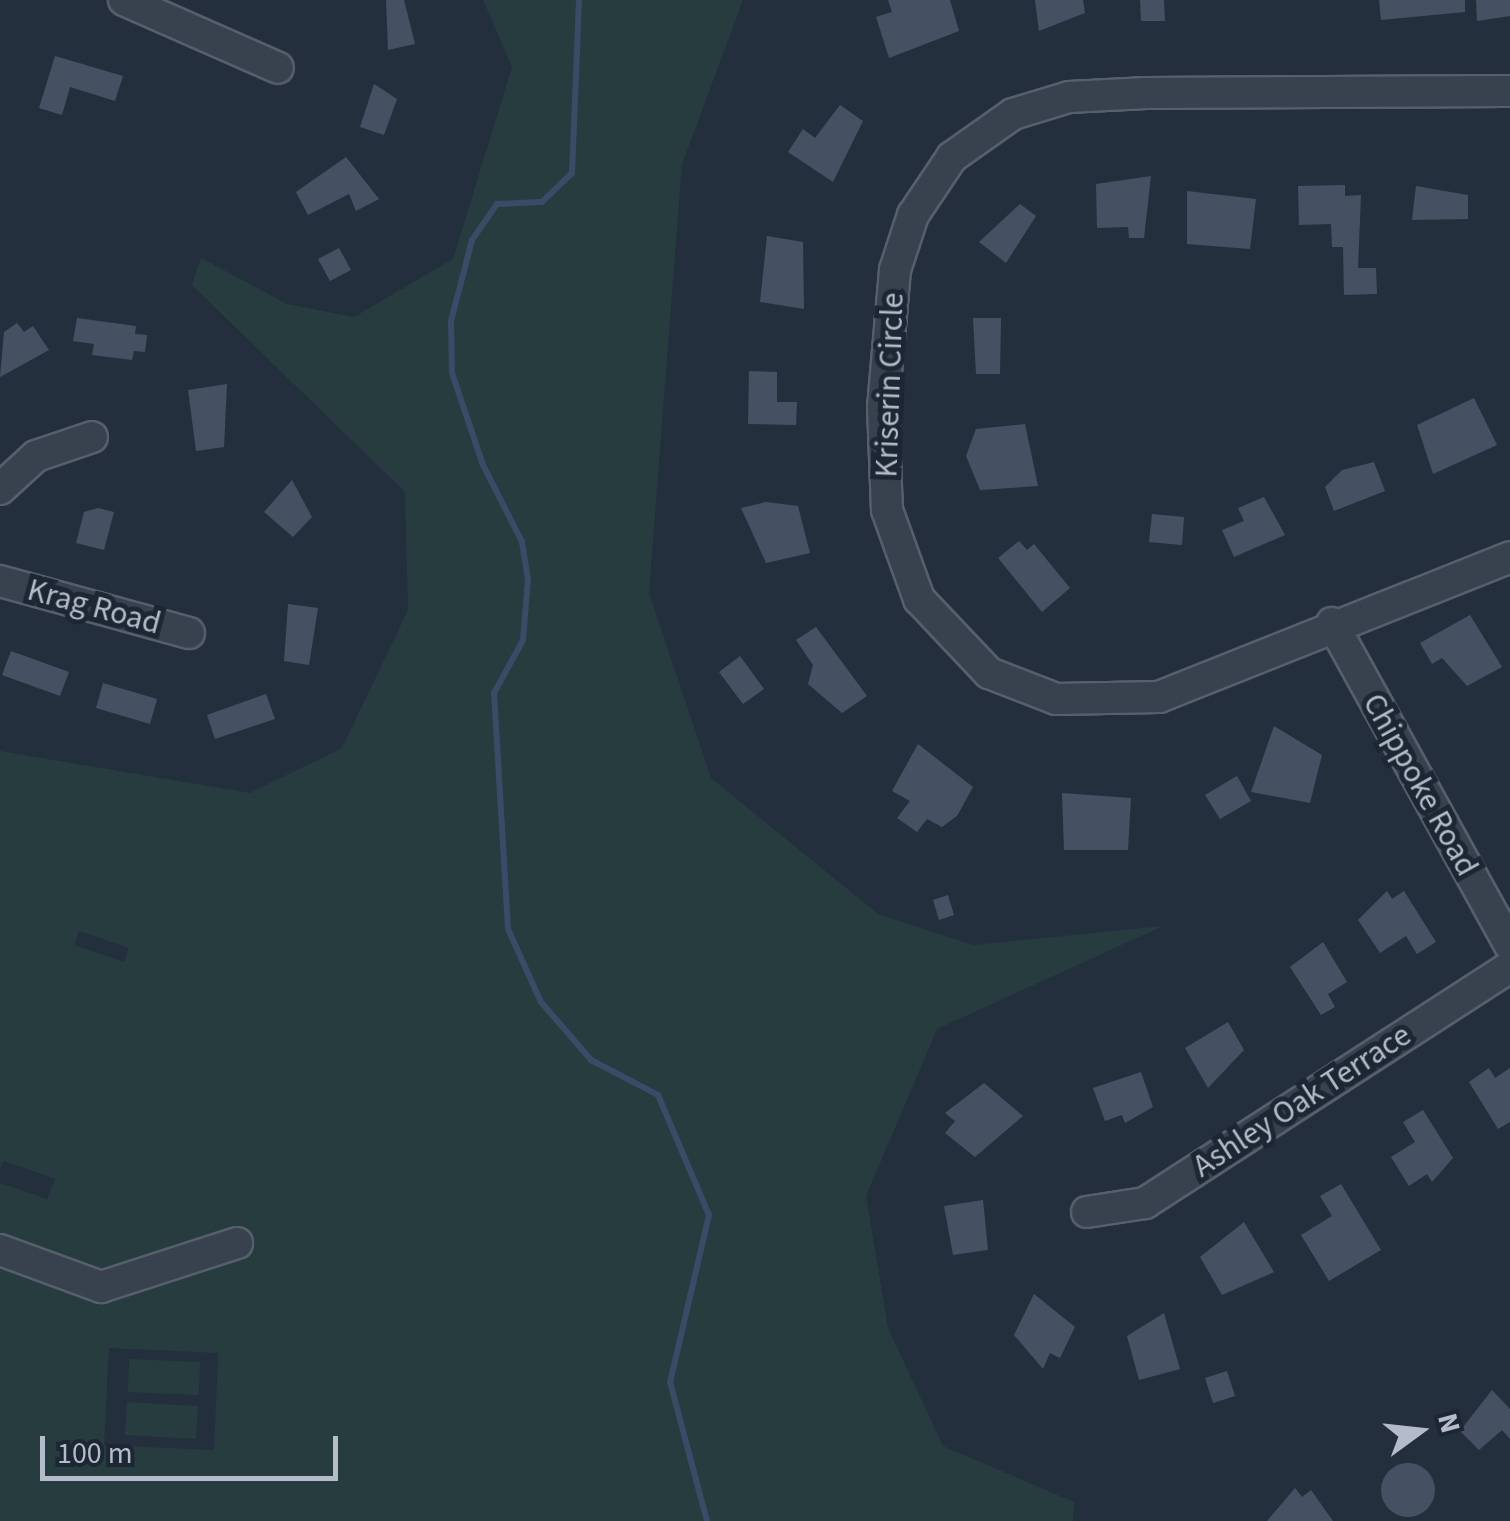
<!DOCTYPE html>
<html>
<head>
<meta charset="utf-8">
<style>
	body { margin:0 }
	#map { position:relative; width:1510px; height:1521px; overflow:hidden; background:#242f3e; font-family:"Source Sans 3",sans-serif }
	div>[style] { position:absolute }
	.green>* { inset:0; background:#263c3f }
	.stream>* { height:6px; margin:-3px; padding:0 3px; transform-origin:3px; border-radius:3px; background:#394c67 }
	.building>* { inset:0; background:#455162 }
	.round { border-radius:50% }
	.roads { filter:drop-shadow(2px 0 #565f6c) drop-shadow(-2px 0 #565f6c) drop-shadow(0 2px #565f6c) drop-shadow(0 -2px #565f6c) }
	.minor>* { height:30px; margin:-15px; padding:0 15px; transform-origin:15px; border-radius:15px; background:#38414e }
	span { translate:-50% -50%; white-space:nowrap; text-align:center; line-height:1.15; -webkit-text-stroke:10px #1d2633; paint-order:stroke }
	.street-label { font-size:32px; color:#b4bcc9 }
	.north { position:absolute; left:1370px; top:1381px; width:100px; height:100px; -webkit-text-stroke:8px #1d2633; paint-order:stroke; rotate:75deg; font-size:28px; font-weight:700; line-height:40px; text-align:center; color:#b4bcc9 }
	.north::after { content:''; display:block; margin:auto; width:35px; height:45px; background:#b4bcc9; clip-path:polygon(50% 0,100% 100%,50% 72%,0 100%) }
	.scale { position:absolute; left:40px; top:1436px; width:298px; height:45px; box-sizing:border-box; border:5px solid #b4bcc9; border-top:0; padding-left:12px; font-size:30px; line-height:35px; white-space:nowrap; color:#b4bcc9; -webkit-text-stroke:8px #1d2633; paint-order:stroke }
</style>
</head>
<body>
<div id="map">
	<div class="green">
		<i style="clip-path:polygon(evenodd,483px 0,743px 0,682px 164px,649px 593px,711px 778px,878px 914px,973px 945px,1163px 926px,937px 1029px,866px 1196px,888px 1328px,943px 1446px,1074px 1502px,1073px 1521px,0 1521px,0 1183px,47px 1199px,55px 1179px,4px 1161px,0 1169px,0 751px,250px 793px,342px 748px,408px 610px,405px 492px,192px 285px,201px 258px,287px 304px,354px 317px,453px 259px,512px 67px,483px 0,79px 931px,129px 948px,124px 962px,74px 945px,79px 931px,483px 0,109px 1348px,218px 1353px,214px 1450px,104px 1445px,109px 1348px)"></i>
		<i style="clip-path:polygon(129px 1359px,200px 1362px,199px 1395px,128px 1392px)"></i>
		<i style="clip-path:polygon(127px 1402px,198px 1406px,196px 1439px,125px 1435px)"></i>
	</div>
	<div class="stream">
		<i style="left:579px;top:0;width:173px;rotate:92.3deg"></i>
		<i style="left:572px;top:173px;width:42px;rotate:136deg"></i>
		<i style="left:542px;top:202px;width:45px;rotate:177.5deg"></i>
		<i style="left:497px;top:204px;width:44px;rotate:124.8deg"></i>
		<i style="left:472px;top:240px;width:84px;rotate:104.5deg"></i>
		<i style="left:451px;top:321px;width:52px;rotate:88.9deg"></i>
		<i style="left:452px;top:373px;width:97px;rotate:71.4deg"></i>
		<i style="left:483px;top:465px;width:86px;rotate:63.1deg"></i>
		<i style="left:522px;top:542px;width:37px;rotate:81deg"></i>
		<i style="left:528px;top:579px;width:61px;rotate:94.7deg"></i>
		<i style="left:523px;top:640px;width:60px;rotate:118.7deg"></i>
		<i style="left:494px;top:693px;width:236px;rotate:86.6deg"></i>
		<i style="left:508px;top:929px;width:80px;rotate:65.7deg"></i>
		<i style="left:541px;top:1002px;width:77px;rotate:49.2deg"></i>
		<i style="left:591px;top:1060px;width:76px;rotate:27.6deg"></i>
		<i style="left:658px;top:1095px;width:130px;rotate:67deg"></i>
		<i style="left:709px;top:1215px;width:171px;rotate:103.1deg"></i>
		<i style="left:670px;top:1382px;width:144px;rotate:75.1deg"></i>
	</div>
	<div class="building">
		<i style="clip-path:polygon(386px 0,404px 0,415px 44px,388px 50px)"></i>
		<i style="clip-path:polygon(888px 0,950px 0,959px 31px,889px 58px,876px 17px,892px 12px)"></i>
		<i style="clip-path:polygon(1035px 0,1083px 0,1085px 13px,1039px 31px)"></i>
		<i style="clip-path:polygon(1140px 0,1164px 0,1165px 21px,1141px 21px)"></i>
		<i style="clip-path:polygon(1379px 0,1465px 0,1465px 12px,1381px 20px)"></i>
		<i style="clip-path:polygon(1476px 0,1510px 0,1510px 16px,1477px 21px)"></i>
		<i style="clip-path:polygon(55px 56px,123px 76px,115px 101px,70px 87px,62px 115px,39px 108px)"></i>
		<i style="clip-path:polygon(374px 84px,397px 99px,384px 135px,360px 127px)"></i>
		<i style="clip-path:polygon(840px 105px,863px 121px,833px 182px,788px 152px,803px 129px,815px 138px)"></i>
		<i style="clip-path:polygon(346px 157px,379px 199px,356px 211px,349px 194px,308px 215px,296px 192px)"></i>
		<i style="clip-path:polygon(1151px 176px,1144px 238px,1129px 238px,1128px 227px,1097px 228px,1096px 184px)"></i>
		<i style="clip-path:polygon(1345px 185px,1345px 196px,1361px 195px,1358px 268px,1376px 268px,1377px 294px,1344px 295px,1343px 247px,1332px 247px,1331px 224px,1299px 225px,1298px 186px)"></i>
		<i style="clip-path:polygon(1416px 186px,1468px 195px,1468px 219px,1412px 220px)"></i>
		<i style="clip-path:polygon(1187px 191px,1256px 199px,1250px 249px,1187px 244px)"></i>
		<i style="clip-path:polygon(1020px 204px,1036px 216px,1006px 263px,979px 242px)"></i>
		<i style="clip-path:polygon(767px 236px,803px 242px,804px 309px,760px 302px)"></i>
		<i style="clip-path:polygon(339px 248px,351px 270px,330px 281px,318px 259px)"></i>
		<i style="clip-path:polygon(77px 318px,136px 326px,135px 334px,147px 335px,145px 352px,134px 351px,132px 360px,92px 355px,94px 344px,73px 341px)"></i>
		<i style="clip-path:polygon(973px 318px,1001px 318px,1000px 374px,976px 374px)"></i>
		<i style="clip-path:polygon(17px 323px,24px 332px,33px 326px,49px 350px,0 377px,4px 332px)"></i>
		<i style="clip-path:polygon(749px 371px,777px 372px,777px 402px,797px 402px,796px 425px,748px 424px)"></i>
		<i style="clip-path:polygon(227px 384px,224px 447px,196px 451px,188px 390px)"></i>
		<i style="clip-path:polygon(1474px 398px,1497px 445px,1433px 474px,1417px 425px)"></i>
		<i style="clip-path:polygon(1025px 424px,1038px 486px,980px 490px,966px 456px,976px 429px)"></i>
		<i style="clip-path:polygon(1374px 462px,1385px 491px,1334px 511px,1325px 487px,1342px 470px)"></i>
		<i style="clip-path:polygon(292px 480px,312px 517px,293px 537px,264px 512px)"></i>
		<i style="clip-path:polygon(1264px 497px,1285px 535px,1234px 557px,1222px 530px,1244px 521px,1238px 508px)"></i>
		<i style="clip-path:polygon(766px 502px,798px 506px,810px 553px,766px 563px,741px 508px)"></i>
		<i style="clip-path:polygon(98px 508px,114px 512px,104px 550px,76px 543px,84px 512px)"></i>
		<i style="clip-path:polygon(1152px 514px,1184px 517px,1182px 545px,1149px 542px)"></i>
		<i style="clip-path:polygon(1019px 541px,1027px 550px,1034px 544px,1070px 588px,1042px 612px,998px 558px)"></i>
		<i style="clip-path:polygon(288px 604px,318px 608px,309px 665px,284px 661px)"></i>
		<i style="clip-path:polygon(1470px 615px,1502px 667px,1467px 686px,1442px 658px,1432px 664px,1420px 643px)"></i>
		<i style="clip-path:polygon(816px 627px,867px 696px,842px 713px,808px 684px,813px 665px,796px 640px)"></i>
		<i style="clip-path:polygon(11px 651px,69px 672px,60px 696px,2px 675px)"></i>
		<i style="clip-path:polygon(740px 656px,764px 689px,743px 704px,719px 672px)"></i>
		<i style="clip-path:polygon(103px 683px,157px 699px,150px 724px,96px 708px)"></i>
		<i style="clip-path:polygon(266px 694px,275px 719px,215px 739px,207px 715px)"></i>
		<i style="clip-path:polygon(1274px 726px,1322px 755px,1310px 803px,1251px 792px)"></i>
		<i style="clip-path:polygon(918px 744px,973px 787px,957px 816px,942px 827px,927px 819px,917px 832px,897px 818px,910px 801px,892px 791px)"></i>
		<i style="clip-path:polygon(1237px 776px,1251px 801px,1220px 819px,1205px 795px)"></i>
		<i style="clip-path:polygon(1062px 793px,1131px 798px,1128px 850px,1064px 850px)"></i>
		<i style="clip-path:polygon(1387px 891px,1392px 899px,1404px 891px,1436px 942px,1417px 954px,1406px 936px,1380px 953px,1358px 920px)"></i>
		<i style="clip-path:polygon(948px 895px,954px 915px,939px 920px,933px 900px)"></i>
		<i style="clip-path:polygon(1323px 942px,1347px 982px,1328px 994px,1335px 1007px,1321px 1015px,1290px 967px)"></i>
		<i style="clip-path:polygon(1228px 1022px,1244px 1050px,1208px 1088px,1185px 1048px)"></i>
		<i style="clip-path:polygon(1489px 1068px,1495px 1078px,1510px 1068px,1510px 1122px,1498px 1129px,1469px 1082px)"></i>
		<i style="clip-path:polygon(1141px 1072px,1153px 1107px,1125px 1123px,1122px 1115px,1105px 1121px,1093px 1088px)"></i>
		<i style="clip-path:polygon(984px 1083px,1023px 1116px,975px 1157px,945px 1133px,955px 1121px,945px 1113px)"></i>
		<i style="clip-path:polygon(1423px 1110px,1453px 1158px,1432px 1182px,1427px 1174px,1409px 1186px,1391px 1157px,1415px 1142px,1403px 1122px)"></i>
		<i style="clip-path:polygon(1341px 1184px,1381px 1250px,1329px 1281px,1301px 1235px,1332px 1216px,1320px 1196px)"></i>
		<i style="clip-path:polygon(983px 1200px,988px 1250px,953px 1255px,944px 1206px)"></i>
		<i style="clip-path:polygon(1244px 1222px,1274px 1272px,1222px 1295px,1200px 1257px)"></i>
		<i style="clip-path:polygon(1034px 1294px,1075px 1327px,1060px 1358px,1050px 1353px,1043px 1369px,1014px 1335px)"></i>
		<i style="clip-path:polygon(1164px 1313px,1180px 1369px,1139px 1380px,1127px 1336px)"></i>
		<i style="clip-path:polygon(1227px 1371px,1235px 1396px,1213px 1403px,1205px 1378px)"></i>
		<i style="clip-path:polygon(1492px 1390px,1510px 1409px,1510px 1439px,1502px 1430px,1479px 1450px,1460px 1431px)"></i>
		<i class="round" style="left:1381px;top:1463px;width:54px;height:54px"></i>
		<i style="clip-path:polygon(1295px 1488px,1302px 1497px,1311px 1490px,1333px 1521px,1267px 1521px)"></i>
	</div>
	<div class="roads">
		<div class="minor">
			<i style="left:124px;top:0;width:168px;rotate:23.8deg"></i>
			<i style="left:1510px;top:91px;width:364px;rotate:179.7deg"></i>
			<i style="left:1146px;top:93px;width:77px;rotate:177deg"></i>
			<i style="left:1069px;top:97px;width:59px;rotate:163.1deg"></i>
			<i style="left:1013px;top:114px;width:75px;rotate:144.8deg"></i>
			<i style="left:952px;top:157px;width:70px;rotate:123.9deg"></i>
			<i style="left:913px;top:215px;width:58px;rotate:108.1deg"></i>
			<i style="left:895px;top:270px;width:138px;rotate:95deg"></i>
			<i style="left:883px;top:407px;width:103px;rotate:87.8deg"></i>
			<i style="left:887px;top:510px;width:95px;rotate:70.2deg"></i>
			<i style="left:919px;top:599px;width:102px;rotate:46.6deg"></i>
			<i style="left:989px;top:673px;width:72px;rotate:21.2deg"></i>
			<i style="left:1056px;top:699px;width:103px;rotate:-1.1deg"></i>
			<i style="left:1159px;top:697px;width:378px;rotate:-21.7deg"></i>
			<i style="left:0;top:489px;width:49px;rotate:-42.5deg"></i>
			<i style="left:36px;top:456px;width:59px;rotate:-18.7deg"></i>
			<i style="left:0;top:581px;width:196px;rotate:15.4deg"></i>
			<i style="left:1332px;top:623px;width:369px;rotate:61.1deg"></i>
			<i style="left:1087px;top:1212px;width:59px;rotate:-8.8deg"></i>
			<i style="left:1145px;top:1203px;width:435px;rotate:-32.9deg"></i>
			<i style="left:0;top:1250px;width:108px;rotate:20.1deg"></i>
			<i style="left:101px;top:1287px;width:143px;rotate:-17.9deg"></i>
		</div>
	</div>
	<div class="street-label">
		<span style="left:890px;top:385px;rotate:-88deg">Kriserin Circle</span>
		<span style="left:94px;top:607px;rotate:15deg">Krag Road</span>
		<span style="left:1420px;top:785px;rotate:61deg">Chippoke Road</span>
		<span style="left:1302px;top:1101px;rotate:-33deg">Ashley Oak Terrace</span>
	</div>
	<div class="north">N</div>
	<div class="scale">100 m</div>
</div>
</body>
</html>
